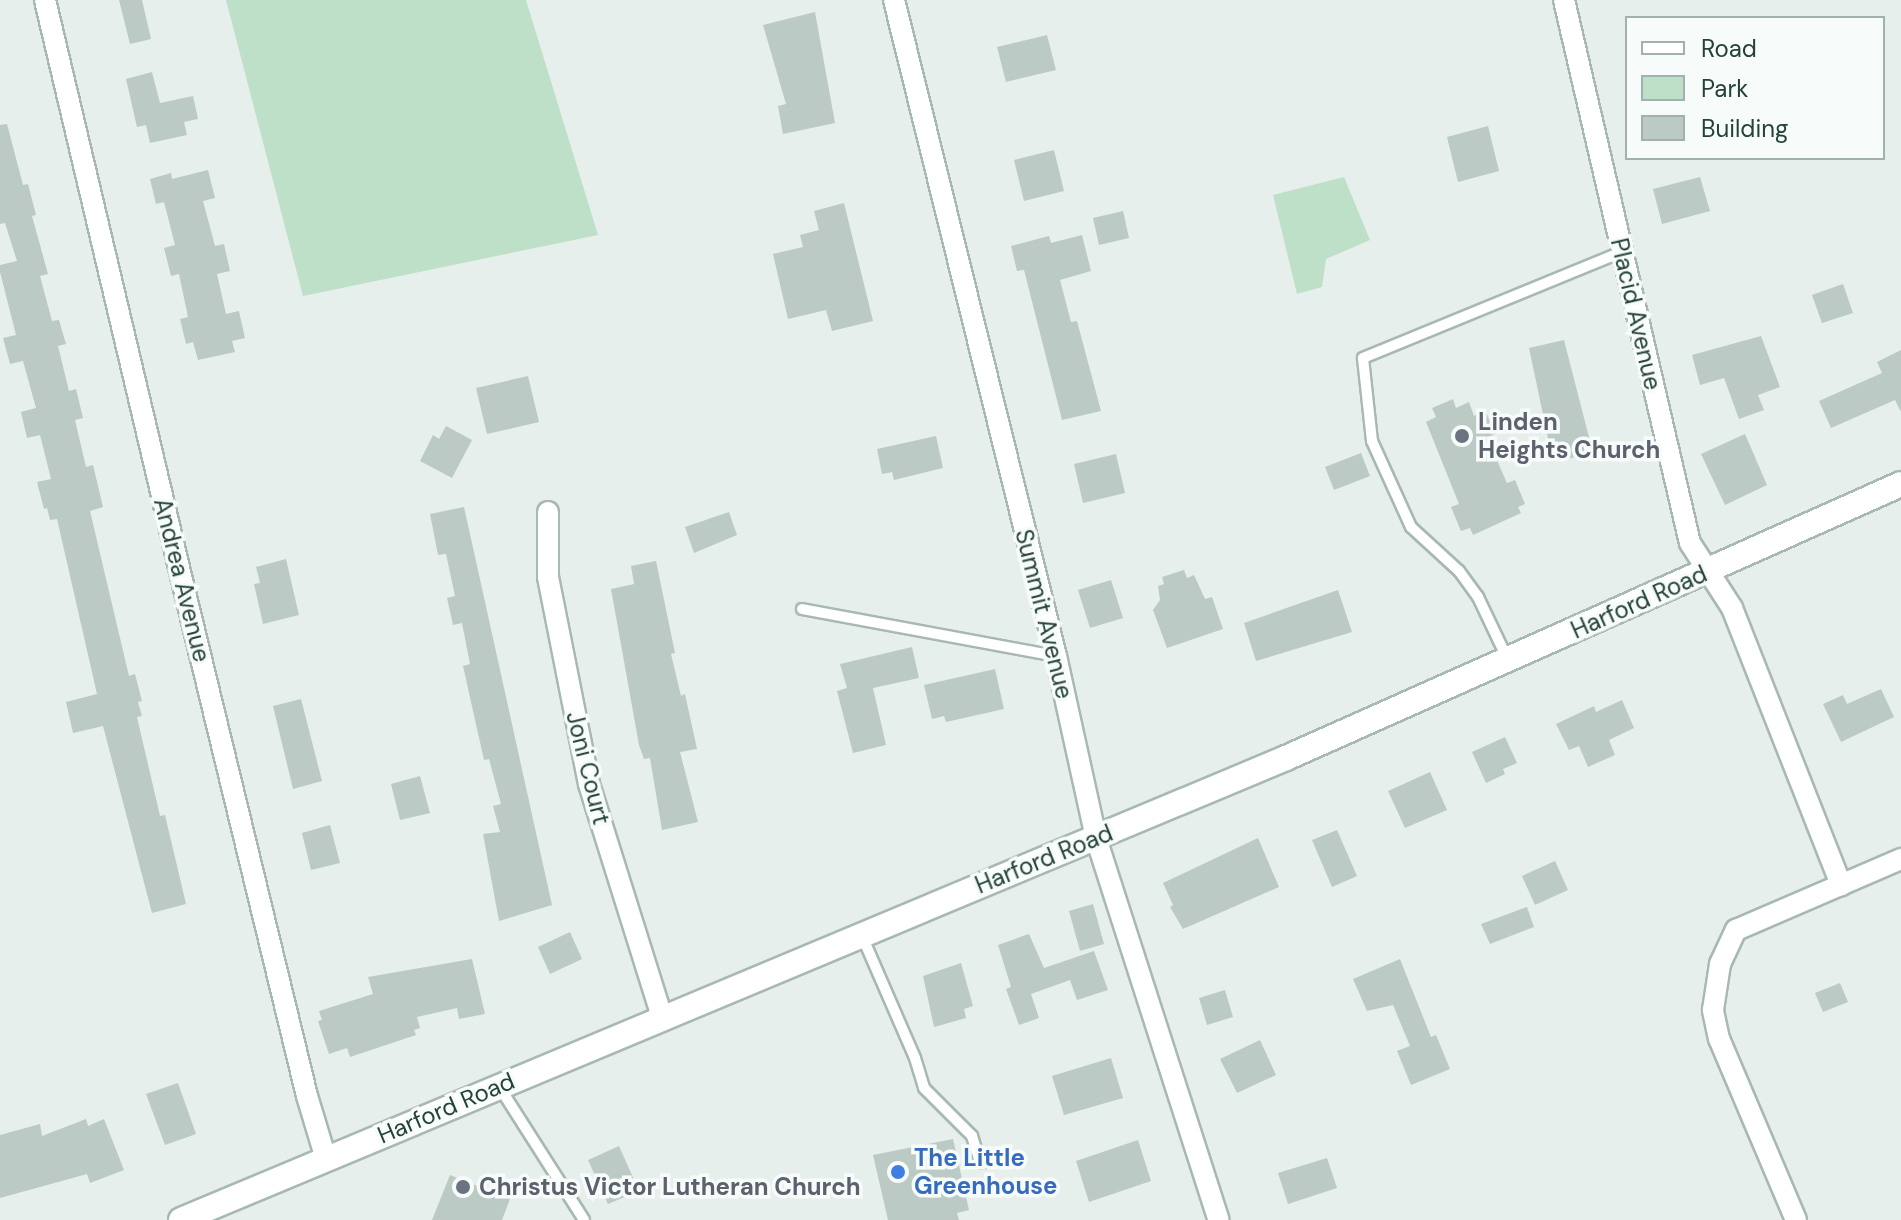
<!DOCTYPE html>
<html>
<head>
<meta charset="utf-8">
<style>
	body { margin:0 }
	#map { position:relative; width:1901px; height:1220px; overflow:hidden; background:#e6efeb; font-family:"DM Sans",sans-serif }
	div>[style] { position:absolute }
	.green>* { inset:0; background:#bfe0c8 }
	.building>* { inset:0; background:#bbcac4 }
	.roads { filter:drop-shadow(2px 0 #a8b8b2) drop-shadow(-2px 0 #a8b8b2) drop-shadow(0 2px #a8b8b2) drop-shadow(0 -2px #a8b8b2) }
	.service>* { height:10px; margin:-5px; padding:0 5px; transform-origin:5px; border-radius:5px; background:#fff }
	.minor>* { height:20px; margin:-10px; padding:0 10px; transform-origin:10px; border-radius:10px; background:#fff }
	.secondary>* { height:24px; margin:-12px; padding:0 12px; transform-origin:12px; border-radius:12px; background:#fff }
	.dots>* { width:22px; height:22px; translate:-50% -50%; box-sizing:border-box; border:4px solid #f7fbf9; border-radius:50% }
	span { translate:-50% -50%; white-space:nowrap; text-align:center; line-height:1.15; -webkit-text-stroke:7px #f7fbf9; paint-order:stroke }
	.street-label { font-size:24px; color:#24423a }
	.worship-label { font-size:24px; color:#5b616d; font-weight:700 }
	.left { translate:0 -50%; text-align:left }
	.shop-label { font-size:24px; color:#366cbe; font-weight:700 }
	.legend { position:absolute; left:1625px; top:16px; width:260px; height:144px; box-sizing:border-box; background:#f7fbf9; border:2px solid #a3b1ad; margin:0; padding:10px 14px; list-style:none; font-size:24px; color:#24423a }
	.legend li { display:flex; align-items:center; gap:16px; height:40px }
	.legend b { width:40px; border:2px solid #a3b1ad }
</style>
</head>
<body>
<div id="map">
	<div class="green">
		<i style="clip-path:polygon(226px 0,526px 0,598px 235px,303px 296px)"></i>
		<i style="clip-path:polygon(1344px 177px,1370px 240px,1326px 259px,1322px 287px,1297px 294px,1273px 195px)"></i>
	</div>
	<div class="building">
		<i style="clip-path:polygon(119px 0,142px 0,151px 39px,130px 44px)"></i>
		<i style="clip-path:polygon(815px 12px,835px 123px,783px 134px,778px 106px,786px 104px,763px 25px)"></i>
		<i style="clip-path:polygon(1047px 35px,1056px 70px,1006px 82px,997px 47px)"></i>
		<i style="clip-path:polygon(152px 72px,160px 103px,193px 96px,198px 119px,184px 122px,187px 135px,150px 143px,146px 125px,137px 127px,126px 79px)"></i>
		<i style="clip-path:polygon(7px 124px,23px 185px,28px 184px,36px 215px,32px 216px,48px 274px,40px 276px,52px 321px,59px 320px,66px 344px,58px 346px,69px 391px,76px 389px,83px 418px,75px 420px,86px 467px,93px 465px,103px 507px,90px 511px,129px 676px,135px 674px,142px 701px,138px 702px,142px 716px,137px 717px,160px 816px,165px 815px,186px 904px,152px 913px,103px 726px,73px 733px,66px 702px,97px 694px,57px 519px,50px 520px,47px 508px,44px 509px,37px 482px,51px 479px,40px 435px,27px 438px,21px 412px,36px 408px,23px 361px,10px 364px,3px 338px,16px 335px,0 272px,0 265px,17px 261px,5px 223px,0 224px,0 125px)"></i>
		<i style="clip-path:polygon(1488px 126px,1499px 171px,1458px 182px,1447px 137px)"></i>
		<i style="clip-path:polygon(1054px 150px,1064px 191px,1024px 201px,1014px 160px)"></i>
		<i style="clip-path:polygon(208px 170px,215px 198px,203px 201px,215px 246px,224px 244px,230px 271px,217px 274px,226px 314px,239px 311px,245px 338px,232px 341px,235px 352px,198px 360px,193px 342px,186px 344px,180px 319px,188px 317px,179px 274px,171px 276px,164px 248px,175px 245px,164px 202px,156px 204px,150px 179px,171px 173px,172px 179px)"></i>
		<i style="clip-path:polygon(1700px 177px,1710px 211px,1662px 224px,1653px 189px)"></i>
		<i style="clip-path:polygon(844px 203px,873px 321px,832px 331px,826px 310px,788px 319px,773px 254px,803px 247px,800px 235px,819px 230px,814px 211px)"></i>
		<i style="clip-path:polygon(1123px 211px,1129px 238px,1099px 245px,1093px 218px)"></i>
		<i style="clip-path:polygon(1082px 235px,1091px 271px,1060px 280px,1071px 322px,1077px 321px,1101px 411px,1062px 420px,1024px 270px,1017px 271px,1011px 246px,1049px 236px,1051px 243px)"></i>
		<i style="clip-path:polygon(1843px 284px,1853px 313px,1822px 323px,1812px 295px)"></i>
		<i style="clip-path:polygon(1761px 336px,1780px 387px,1758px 395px,1764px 410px,1739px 419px,1724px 378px,1700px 385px,1692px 355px)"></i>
		<i style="clip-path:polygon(1564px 340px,1593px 453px,1553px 462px,1529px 348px)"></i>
		<i style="clip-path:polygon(1901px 350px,1901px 412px,1895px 400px,1831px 428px,1819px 401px,1882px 373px,1877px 362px)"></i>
		<i style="clip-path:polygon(528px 376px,539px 422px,487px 434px,476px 388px)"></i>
		<i style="clip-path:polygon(1453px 399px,1456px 408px,1469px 402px,1474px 416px,1485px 411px,1496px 433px,1487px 438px,1507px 483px,1515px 480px,1525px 504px,1518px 507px,1521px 513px,1473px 535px,1470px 528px,1461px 531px,1451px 507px,1459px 504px,1426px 422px,1436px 417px,1432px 408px)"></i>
		<i style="clip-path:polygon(446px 426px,472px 440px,452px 478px,420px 461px,433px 435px,439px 439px)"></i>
		<i style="clip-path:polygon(1745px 434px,1767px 485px,1725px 505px,1701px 454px)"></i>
		<i style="clip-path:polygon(936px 436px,943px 468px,894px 480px,892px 472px,882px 474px,877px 449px)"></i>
		<i style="clip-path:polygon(1361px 453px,1370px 476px,1334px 490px,1325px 467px)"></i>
		<i style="clip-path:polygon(1116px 454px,1125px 493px,1083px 503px,1074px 464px)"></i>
		<i style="clip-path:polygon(464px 507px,552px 905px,499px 921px,483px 834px,500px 832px,493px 806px,501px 804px,489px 759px,484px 760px,469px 693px,463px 666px,470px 664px,462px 623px,453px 625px,447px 598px,455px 596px,446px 554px,438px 555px,430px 514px)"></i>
		<i style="clip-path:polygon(729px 512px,737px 535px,694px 553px,685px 527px)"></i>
		<i style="clip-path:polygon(286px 559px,299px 615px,263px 624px,254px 584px,260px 583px,256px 567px)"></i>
		<i style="clip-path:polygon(656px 561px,675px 653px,671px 654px,681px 696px,685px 694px,697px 749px,680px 752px,698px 822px,662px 830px,650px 758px,644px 759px,639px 745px,611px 589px,634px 584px,631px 566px)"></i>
		<i style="clip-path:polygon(1184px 570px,1187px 578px,1194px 575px,1205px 599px,1212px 597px,1223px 629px,1167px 648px,1153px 610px,1160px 600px,1158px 586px,1164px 584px,1162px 577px)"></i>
		<i style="clip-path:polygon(1111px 580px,1123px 618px,1090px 628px,1078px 590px)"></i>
		<i style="clip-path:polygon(1338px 590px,1352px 632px,1256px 661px,1244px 623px)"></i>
		<i style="clip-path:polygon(912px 647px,919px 678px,873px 688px,886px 745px,853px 753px,837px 691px,847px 688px,840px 664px)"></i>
		<i style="clip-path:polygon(995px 669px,1004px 709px,946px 722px,944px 716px,932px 719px,924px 685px)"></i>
		<i style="clip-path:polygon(1881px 689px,1894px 717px,1841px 742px,1823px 704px,1843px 695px,1847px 704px)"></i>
		<i style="clip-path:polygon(301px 699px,322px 781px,293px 789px,273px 706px)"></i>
		<i style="clip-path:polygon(1622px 700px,1634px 728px,1609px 740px,1615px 755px,1588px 767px,1579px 746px,1569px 750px,1556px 724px,1594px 706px,1596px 712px)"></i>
		<i style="clip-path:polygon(1505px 737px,1517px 763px,1503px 769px,1505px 774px,1486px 783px,1472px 752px)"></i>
		<i style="clip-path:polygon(1430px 772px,1447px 810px,1405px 828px,1388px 791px)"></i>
		<i style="clip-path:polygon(420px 776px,430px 813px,400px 820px,391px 784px)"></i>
		<i style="clip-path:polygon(330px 825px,340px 863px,311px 870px,302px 833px)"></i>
		<i style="clip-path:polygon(1337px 830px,1357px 876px,1332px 887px,1312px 840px)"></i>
		<i style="clip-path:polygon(1258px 838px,1279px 887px,1183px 929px,1170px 907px,1173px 905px,1163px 883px)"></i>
		<i style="clip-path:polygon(1555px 861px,1568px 890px,1535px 905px,1522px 876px)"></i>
		<i style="clip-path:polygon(1093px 904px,1104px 944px,1080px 951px,1069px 911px)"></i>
		<i style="clip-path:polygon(1527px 907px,1534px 927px,1490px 944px,1481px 924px)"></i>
		<i style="clip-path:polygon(570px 932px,582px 959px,550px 974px,538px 947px)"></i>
		<i style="clip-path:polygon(1029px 934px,1044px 968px,1094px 951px,1108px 990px,1077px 1000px,1070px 980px,1031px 994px,1039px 1018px,1019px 1025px,1006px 989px,1011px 987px,998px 945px)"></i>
		<i style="clip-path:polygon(472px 959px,485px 1014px,459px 1019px,457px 1008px,417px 1017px,420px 1028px,414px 1030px,416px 1035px,350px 1057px,347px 1048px,329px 1054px,318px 1021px,322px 1020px,319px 1011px,373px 994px,368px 977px)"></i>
		<i style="clip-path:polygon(1400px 959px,1431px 1037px,1436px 1035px,1450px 1069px,1411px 1085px,1397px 1051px,1410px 1046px,1393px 1005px,1367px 1011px,1353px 979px)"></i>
		<i style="clip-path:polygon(961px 963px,973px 1006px,964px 1009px,966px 1018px,934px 1027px,923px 976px)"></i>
		<i style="clip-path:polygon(1840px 983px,1848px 1002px,1823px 1012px,1815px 993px)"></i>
		<i style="clip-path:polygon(1225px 990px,1233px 1017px,1207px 1025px,1199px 998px)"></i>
		<i style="clip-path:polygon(1260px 1040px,1276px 1075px,1237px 1093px,1220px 1059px)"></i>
		<i style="clip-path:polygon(1111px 1058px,1123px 1098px,1064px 1115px,1052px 1076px)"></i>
		<i style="clip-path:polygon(178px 1083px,196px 1134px,165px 1145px,146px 1094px)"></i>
		<i style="clip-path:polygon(86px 1119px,88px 1126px,104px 1119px,124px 1170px,90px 1183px,87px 1174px,0 1198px,0 1135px,40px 1124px,42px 1136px)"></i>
		<i style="clip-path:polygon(953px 1139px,969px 1210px,957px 1213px,959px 1220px,888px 1220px,873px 1155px)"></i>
		<i style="clip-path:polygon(1138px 1140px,1151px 1181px,1089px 1202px,1076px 1161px)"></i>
		<i style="clip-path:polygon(619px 1146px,639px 1191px,608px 1204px,588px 1160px)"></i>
		<i style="clip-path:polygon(1327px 1158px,1337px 1188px,1288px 1204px,1278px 1173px)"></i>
		<i style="clip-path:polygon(450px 1175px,510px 1199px,502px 1220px,432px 1220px)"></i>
	</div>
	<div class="roads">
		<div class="service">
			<i style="left:802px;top:609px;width:258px;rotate:10.5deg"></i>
			<i style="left:1507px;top:658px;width:68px;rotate:-115.4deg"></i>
			<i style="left:1478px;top:597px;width:32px;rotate:-126deg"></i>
			<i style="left:1459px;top:571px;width:65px;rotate:-137.5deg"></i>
			<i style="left:1411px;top:527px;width:94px;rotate:-114.4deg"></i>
			<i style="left:1372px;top:441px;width:83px;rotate:-96.2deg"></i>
			<i style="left:1363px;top:358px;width:280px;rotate:-22.3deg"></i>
			<i style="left:862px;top:936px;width:133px;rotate:66.5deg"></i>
			<i style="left:915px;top:1058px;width:31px;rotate:73deg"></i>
			<i style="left:924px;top:1088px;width:68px;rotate:45deg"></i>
			<i style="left:972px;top:1136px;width:28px;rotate:73deg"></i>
			<i style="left:980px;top:1163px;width:12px;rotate:-14deg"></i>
			<i style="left:500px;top:1088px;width:156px;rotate:57.5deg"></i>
		</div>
		<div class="minor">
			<i style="left:45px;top:0;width:592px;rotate:76.72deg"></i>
			<i style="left:181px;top:576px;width:535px;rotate:76.38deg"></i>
			<i style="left:307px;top:1096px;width:66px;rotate:73.2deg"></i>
			<i style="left:894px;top:0;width:676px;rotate:76.13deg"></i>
			<i style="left:1056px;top:656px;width:186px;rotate:77.6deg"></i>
			<i style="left:1096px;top:838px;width:401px;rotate:72.2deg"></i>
			<i style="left:1564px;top:0;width:557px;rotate:76.94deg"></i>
			<i style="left:1690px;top:543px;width:77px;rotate:57.1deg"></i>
			<i style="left:1732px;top:608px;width:298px;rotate:68.5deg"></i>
			<i style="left:548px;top:512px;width:65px;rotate:90deg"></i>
			<i style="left:548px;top:577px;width:211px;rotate:78.8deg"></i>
			<i style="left:589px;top:784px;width:244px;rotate:72.6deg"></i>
			<i style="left:1796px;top:1220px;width:197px;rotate:-113deg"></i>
			<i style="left:1719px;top:1039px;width:30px;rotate:-102deg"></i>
			<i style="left:1713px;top:1010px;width:47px;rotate:-81.3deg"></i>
			<i style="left:1720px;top:964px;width:38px;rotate:-65deg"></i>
			<i style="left:1736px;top:930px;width:180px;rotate:-23.3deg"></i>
		</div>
		<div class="secondary">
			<i style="left:181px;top:1220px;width:1198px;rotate:-22.69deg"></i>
			<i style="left:1286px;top:758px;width:673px;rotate:-24.01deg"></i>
		</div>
	</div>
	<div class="dots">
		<i style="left:1462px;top:436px;background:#6b7280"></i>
		<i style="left:898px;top:1172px;background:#3f7fe0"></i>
		<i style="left:463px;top:1187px;background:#6b7280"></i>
	</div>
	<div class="street-label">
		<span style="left:1636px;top:314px;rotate:77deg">Placid Avenue</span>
		<span style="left:182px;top:580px;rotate:76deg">Andrea Avenue</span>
		<span style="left:1639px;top:602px;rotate:-24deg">Harford Road</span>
		<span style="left:1044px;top:614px;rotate:76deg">Summit Avenue</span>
		<span style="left:588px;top:768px;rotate:76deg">Joni Court</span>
		<span style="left:1044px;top:859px;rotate:-22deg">Harford Road</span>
		<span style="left:446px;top:1108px;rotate:-23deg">Harford Road</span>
	</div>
	<div class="worship-label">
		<span class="left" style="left:1478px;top:436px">Linden<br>Heights Church</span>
		<span class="left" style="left:479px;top:1187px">Christus Victor Lutheran Church</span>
	</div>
	<div class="shop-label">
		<span class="left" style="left:914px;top:1172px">The Little<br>Greenhouse</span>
	</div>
	<ul class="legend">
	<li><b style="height:10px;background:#fff"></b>Road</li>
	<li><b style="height:22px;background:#bfe0c8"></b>Park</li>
	<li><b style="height:22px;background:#bbcac4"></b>Building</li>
	</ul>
</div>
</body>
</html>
